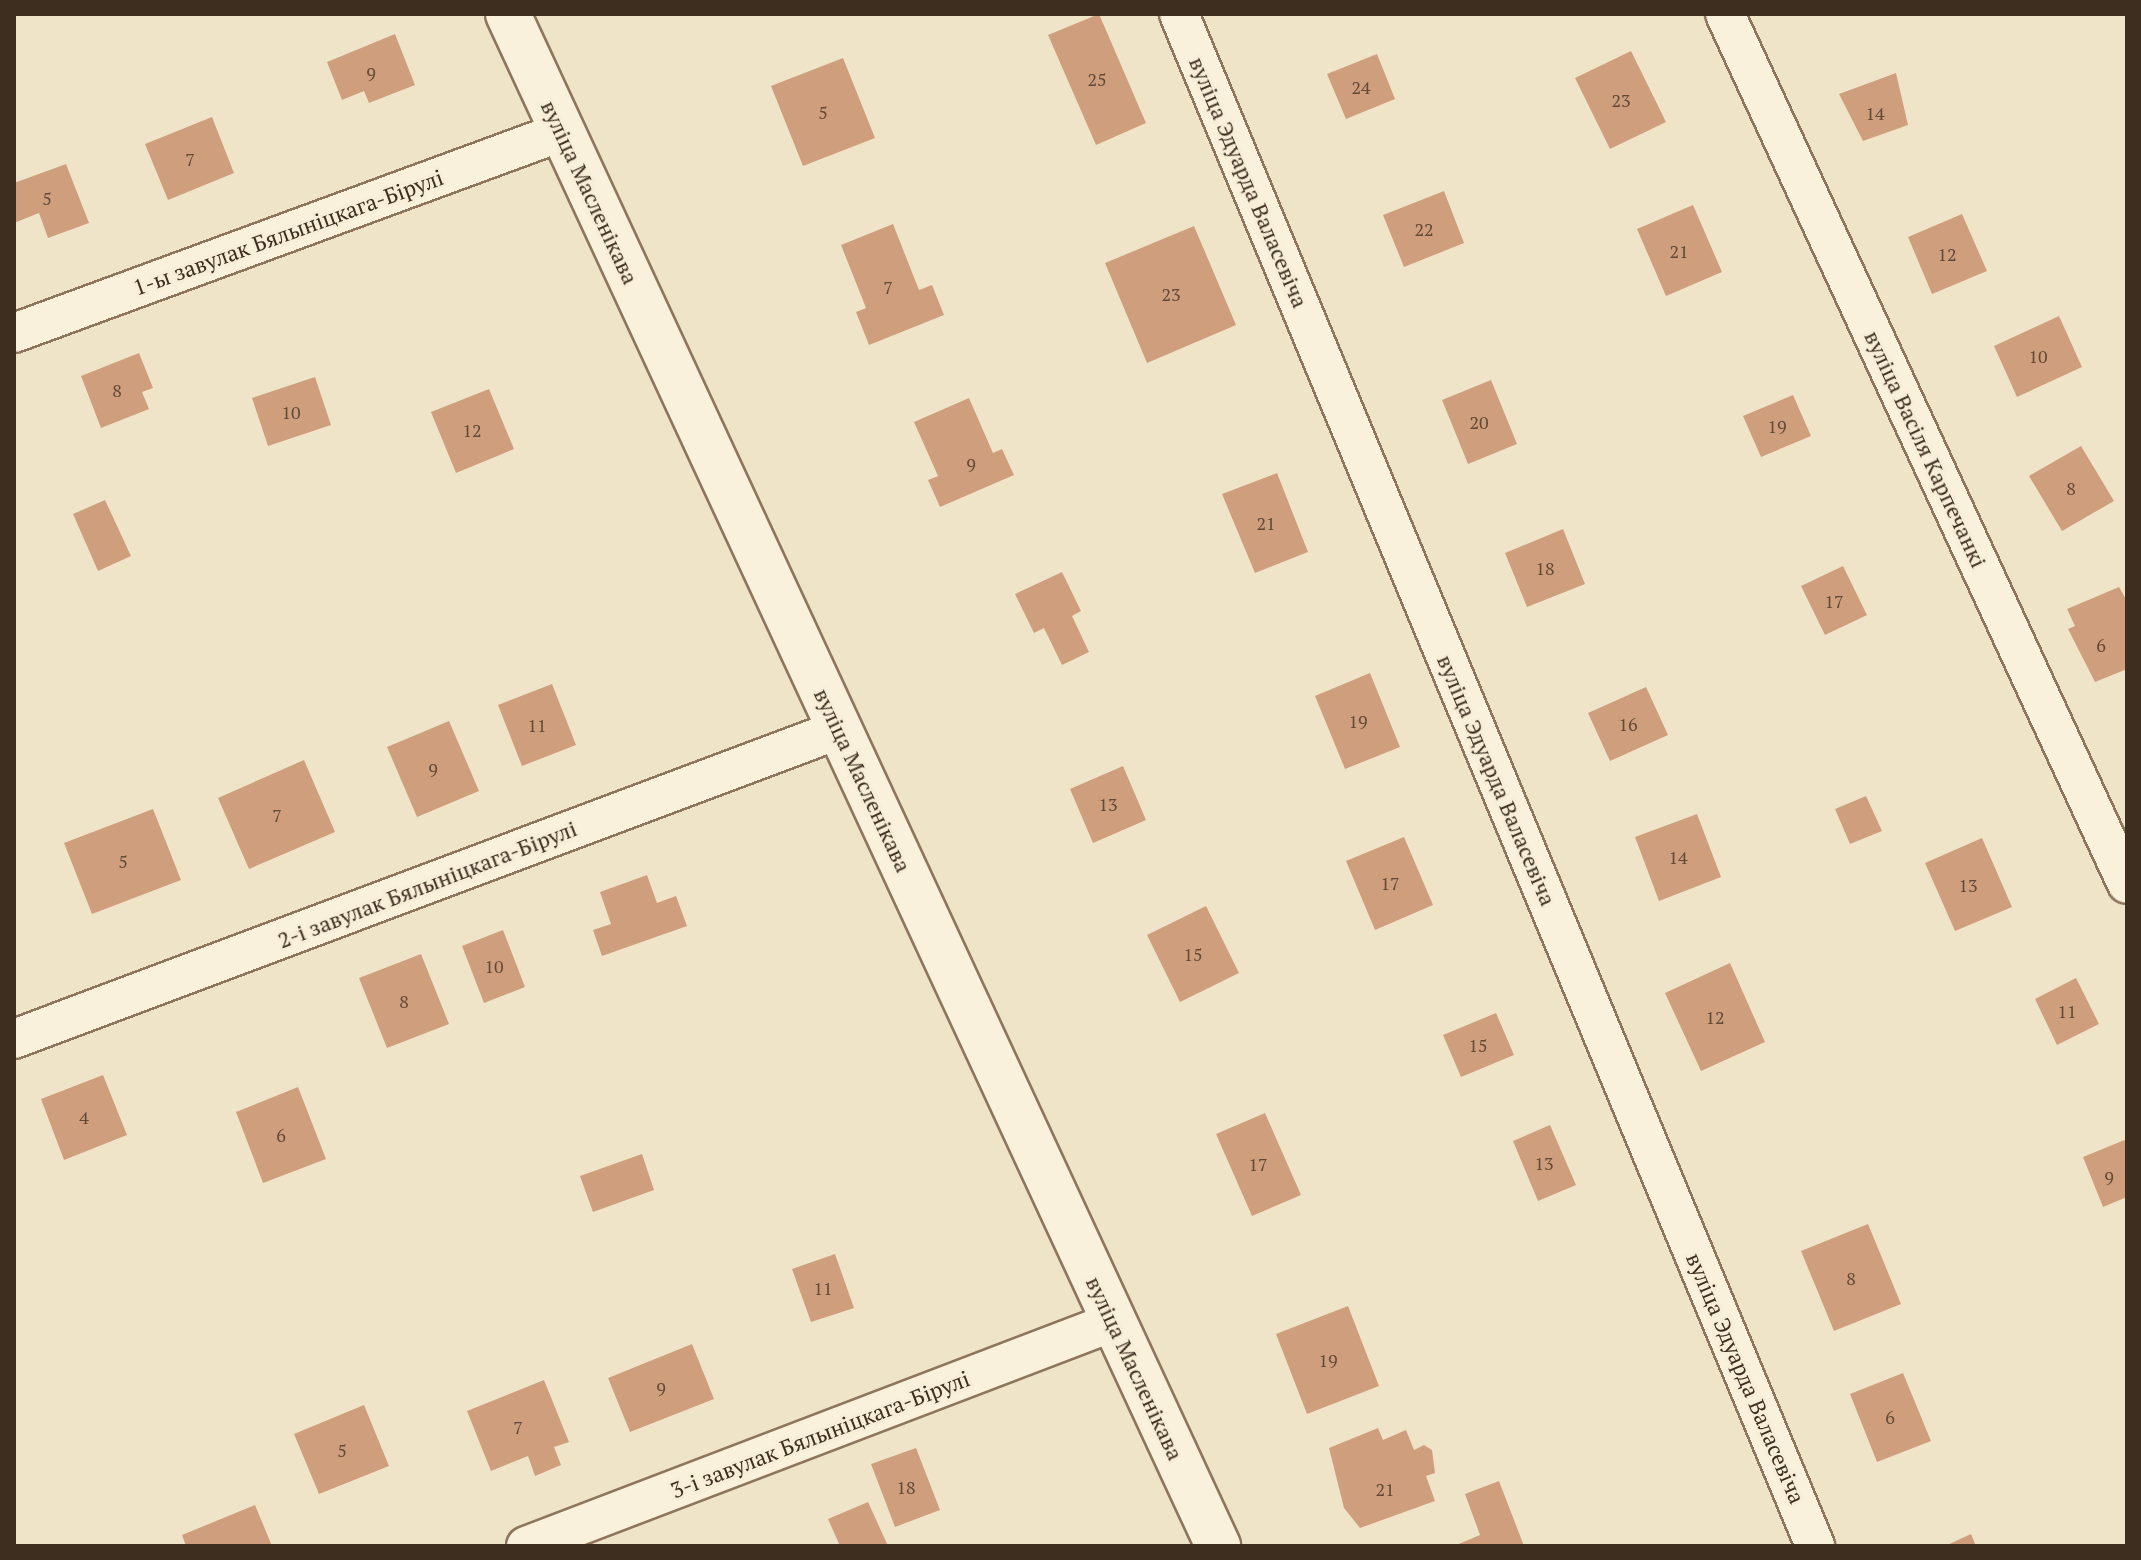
<!DOCTYPE html>
<html>
<head>
<meta charset="utf-8">
<style>
	body { margin:0 }
	#map { position:relative; width:2141px; height:1560px; overflow:hidden; background:#f0e4c8; font-family:"PT Serif",serif }
	div>[style] { position:absolute }
	.building>* { inset:0; background:#cf9f7d }
	.roads { filter:drop-shadow(2px 0 #8d765c) drop-shadow(-2px 0 #8d765c) drop-shadow(0 2px #8d765c) drop-shadow(0 -2px #8d765c) }
	.minor>* { height:38px; margin:-19px; padding:0 19px; transform-origin:19px; border-radius:19px; background:#faf1dc }
	.secondary>* { height:44px; margin:-22px; padding:0 22px; transform-origin:22px; border-radius:22px; background:#faf1dc }
	span { translate:-50% -50%; white-space:nowrap; text-align:center; line-height:1.15; -webkit-text-stroke:6px #f7eed8; paint-order:stroke }
	.number-label { font-size:18px; color:#624a37 }
	.number-label span { -webkit-text-stroke-width:0 }
	.street-label { font-size:22px; color:#3d2e20 }
	.frame { position:absolute; inset:0; border:16px solid #3d2e20; pointer-events:none }
</style>
</head>
<body>
<div id="map">
	<div class="building">
		<i style="clip-path:polygon(1099px 14px,1146px 123px,1096px 145px,1048px 35px)"></i>
		<i style="clip-path:polygon(395px 34px,415px 85px,369px 103px,364px 91px,342px 100px,327px 62px)"></i>
		<i style="clip-path:polygon(1631px 51px,1666px 122px,1610px 149px,1575px 78px)"></i>
		<i style="clip-path:polygon(1377px 54px,1395px 99px,1346px 119px,1327px 74px)"></i>
		<i style="clip-path:polygon(843px 58px,875px 138px,803px 166px,771px 86px)"></i>
		<i style="clip-path:polygon(1896px 73px,1908px 125px,1863px 141px,1839px 94px)"></i>
		<i style="clip-path:polygon(212px 117px,234px 173px,168px 200px,145px 144px)"></i>
		<i style="clip-path:polygon(66px 164px,89px 223px,48px 238px,39px 213px,14px 223px,14px 183px)"></i>
		<i style="clip-path:polygon(1444px 191px,1464px 243px,1404px 267px,1383px 215px)"></i>
		<i style="clip-path:polygon(1693px 205px,1722px 272px,1666px 296px,1637px 229px)"></i>
		<i style="clip-path:polygon(1962px 214px,1987px 271px,1932px 294px,1908px 237px)"></i>
		<i style="clip-path:polygon(893px 224px,919px 290px,932px 285px,944px 315px,869px 345px,856px 312px,866px 308px,841px 245px)"></i>
		<i style="clip-path:polygon(1194px 226px,1236px 325px,1147px 363px,1105px 263px)"></i>
		<i style="clip-path:polygon(2059px 316px,2082px 367px,2017px 397px,1994px 346px)"></i>
		<i style="clip-path:polygon(139px 353px,153px 388px,142px 392px,149px 409px,101px 428px,81px 376px)"></i>
		<i style="clip-path:polygon(315px 377px,331px 425px,268px 446px,252px 398px)"></i>
		<i style="clip-path:polygon(1491px 380px,1517px 444px,1468px 464px,1442px 400px)"></i>
		<i style="clip-path:polygon(489px 389px,514px 449px,456px 473px,431px 412px)"></i>
		<i style="clip-path:polygon(1793px 395px,1811px 436px,1761px 457px,1743px 416px)"></i>
		<i style="clip-path:polygon(969px 398px,993px 453px,1002px 449px,1014px 475px,940px 507px,928px 480px,938px 476px,914px 422px)"></i>
		<i style="clip-path:polygon(2081px 446px,2114px 501px,2062px 531px,2029px 476px)"></i>
		<i style="clip-path:polygon(1277px 473px,1308px 552px,1255px 573px,1222px 494px)"></i>
		<i style="clip-path:polygon(105px 500px,131px 556px,98px 571px,73px 514px)"></i>
		<i style="clip-path:polygon(1563px 529px,1585px 584px,1527px 607px,1505px 553px)"></i>
		<i style="clip-path:polygon(1843px 566px,1867px 615px,1825px 635px,1801px 586px)"></i>
		<i style="clip-path:polygon(1062px 572px,1081px 611px,1072px 616px,1089px 652px,1062px 665px,1044px 628px,1034px 633px,1015px 594px)"></i>
		<i style="clip-path:polygon(2119px 587px,2127px 601px,2127px 669px,2095px 682px,2068px 629px,2075px 626px,2067px 609px)"></i>
		<i style="clip-path:polygon(1370px 673px,1400px 747px,1345px 769px,1315px 696px)"></i>
		<i style="clip-path:polygon(552px 684px,576px 745px,522px 766px,498px 705px)"></i>
		<i style="clip-path:polygon(1646px 687px,1668px 735px,1610px 761px,1588px 713px)"></i>
		<i style="clip-path:polygon(449px 721px,479px 791px,417px 817px,387px 747px)"></i>
		<i style="clip-path:polygon(304px 760px,335px 832px,249px 869px,218px 798px)"></i>
		<i style="clip-path:polygon(1123px 766px,1146px 820px,1093px 843px,1070px 789px)"></i>
		<i style="clip-path:polygon(1866px 796px,1882px 831px,1850px 844px,1835px 809px)"></i>
		<i style="clip-path:polygon(153px 809px,181px 880px,92px 914px,64px 843px)"></i>
		<i style="clip-path:polygon(1697px 814px,1721px 877px,1659px 901px,1635px 837px)"></i>
		<i style="clip-path:polygon(1404px 837px,1433px 905px,1375px 930px,1346px 861px)"></i>
		<i style="clip-path:polygon(1982px 838px,2012px 907px,1955px 931px,1925px 863px)"></i>
		<i style="clip-path:polygon(647px 875px,657px 903px,676px 896px,687px 926px,602px 956px,593px 930px,611px 924px,600px 892px)"></i>
		<i style="clip-path:polygon(1206px 906px,1239px 973px,1180px 1002px,1147px 935px)"></i>
		<i style="clip-path:polygon(503px 930px,525px 987px,484px 1003px,462px 946px)"></i>
		<i style="clip-path:polygon(421px 954px,449px 1024px,387px 1048px,359px 978px)"></i>
		<i style="clip-path:polygon(1730px 963px,1765px 1042px,1701px 1071px,1665px 993px)"></i>
		<i style="clip-path:polygon(2076px 978px,2099px 1024px,2057px 1045px,2035px 999px)"></i>
		<i style="clip-path:polygon(1496px 1013px,1514px 1055px,1461px 1077px,1443px 1035px)"></i>
		<i style="clip-path:polygon(103px 1075px,127px 1135px,64px 1160px,41px 1099px)"></i>
		<i style="clip-path:polygon(298px 1087px,326px 1159px,263px 1183px,236px 1112px)"></i>
		<i style="clip-path:polygon(1265px 1113px,1301px 1195px,1252px 1216px,1216px 1134px)"></i>
		<i style="clip-path:polygon(1550px 1125px,1576px 1185px,1538px 1201px,1513px 1141px)"></i>
		<i style="clip-path:polygon(2127px 1139px,2127px 1197px,2103px 1207px,2083px 1157px)"></i>
		<i style="clip-path:polygon(642px 1154px,654px 1190px,593px 1212px,580px 1176px)"></i>
		<i style="clip-path:polygon(1868px 1224px,1901px 1304px,1834px 1331px,1801px 1251px)"></i>
		<i style="clip-path:polygon(835px 1254px,854px 1308px,811px 1322px,792px 1269px)"></i>
		<i style="clip-path:polygon(1348px 1306px,1379px 1386px,1307px 1414px,1276px 1334px)"></i>
		<i style="clip-path:polygon(692px 1344px,714px 1399px,630px 1432px,608px 1378px)"></i>
		<i style="clip-path:polygon(1903px 1373px,1931px 1441px,1877px 1462px,1850px 1394px)"></i>
		<i style="clip-path:polygon(544px 1380px,569px 1442px,554px 1447px,561px 1465px,535px 1476px,528px 1456px,491px 1471px,467px 1411px)"></i>
		<i style="clip-path:polygon(364px 1405px,389px 1466px,319px 1494px,294px 1434px)"></i>
		<i style="clip-path:polygon(1378px 1428px,1383px 1440px,1406px 1430px,1414px 1450px,1424px 1445px,1432px 1450px,1435px 1473px,1426px 1476px,1435px 1501px,1360px 1528px,1344px 1508px,1329px 1448px)"></i>
		<i style="clip-path:polygon(916px 1448px,940px 1510px,895px 1527px,871px 1464px)"></i>
		<i style="clip-path:polygon(1499px 1481px,1524px 1546px,1454px 1546px,1480px 1535px,1465px 1494px)"></i>
		<i style="clip-path:polygon(868px 1502px,888px 1546px,840px 1546px,828px 1519px)"></i>
		<i style="clip-path:polygon(255px 1505px,272px 1546px,186px 1546px,182px 1535px)"></i>
		<i style="clip-path:polygon(1971px 1534px,1976px 1546px,1945px 1546px)"></i>
	</div>
	<div class="roads">
		<div class="minor">
			<i style="left:1179px;top:14px;width:1659px;rotate:67.45deg"></i>
			<i style="left:1725px;top:14px;width:958px;rotate:65.2deg"></i>
			<i style="left:14px;top:333px;width:583px;rotate:-20.18deg"></i>
			<i style="left:14px;top:1039px;width:882px;rotate:-20.57deg"></i>
			<i style="left:526px;top:1546px;width:628px;rotate:-20.89deg"></i>
		</div>
		<div class="secondary">
			<i style="left:508px;top:14px;width:1689px;rotate:65.13deg"></i>
		</div>
	</div>
	<div class="number-label">
		<span style="left:371px;top:73px">9</span>
		<span style="left:1097px;top:79px">25</span>
		<span style="left:1361px;top:87px">24</span>
		<span style="left:1621px;top:100px">23</span>
		<span style="left:823px;top:112px">5</span>
		<span style="left:1875px;top:113px">14</span>
		<span style="left:190px;top:159px">7</span>
		<span style="left:47px;top:198px">5</span>
		<span style="left:1424px;top:229px">22</span>
		<span style="left:1679px;top:251px">21</span>
		<span style="left:1947px;top:254px">12</span>
		<span style="left:888px;top:287px">7</span>
		<span style="left:1171px;top:294px">23</span>
		<span style="left:2038px;top:356px">10</span>
		<span style="left:117px;top:390px">8</span>
		<span style="left:291px;top:412px">10</span>
		<span style="left:1479px;top:422px">20</span>
		<span style="left:1777px;top:426px">19</span>
		<span style="left:472px;top:430px">12</span>
		<span style="left:971px;top:464px">9</span>
		<span style="left:2071px;top:488px">8</span>
		<span style="left:1266px;top:523px">21</span>
		<span style="left:1545px;top:568px">18</span>
		<span style="left:1834px;top:601px">17</span>
		<span style="left:2101px;top:645px">6</span>
		<span style="left:1358px;top:721px">19</span>
		<span style="left:1628px;top:724px">16</span>
		<span style="left:537px;top:725px">11</span>
		<span style="left:433px;top:769px">9</span>
		<span style="left:1108px;top:804px">13</span>
		<span style="left:277px;top:815px">7</span>
		<span style="left:1678px;top:857px">14</span>
		<span style="left:123px;top:861px">5</span>
		<span style="left:1390px;top:883px">17</span>
		<span style="left:1968px;top:885px">13</span>
		<span style="left:1193px;top:954px">15</span>
		<span style="left:494px;top:966px">10</span>
		<span style="left:404px;top:1001px">8</span>
		<span style="left:2067px;top:1011px">11</span>
		<span style="left:1715px;top:1017px">12</span>
		<span style="left:1478px;top:1045px">15</span>
		<span style="left:84px;top:1117px">4</span>
		<span style="left:281px;top:1135px">6</span>
		<span style="left:1544px;top:1163px">13</span>
		<span style="left:1258px;top:1164px">17</span>
		<span style="left:2109px;top:1177px">9</span>
		<span style="left:1851px;top:1278px">8</span>
		<span style="left:823px;top:1288px">11</span>
		<span style="left:1328px;top:1360px">19</span>
		<span style="left:661px;top:1388px">9</span>
		<span style="left:1890px;top:1417px">6</span>
		<span style="left:518px;top:1427px">7</span>
		<span style="left:342px;top:1450px">5</span>
		<span style="left:906px;top:1487px">18</span>
		<span style="left:1385px;top:1489px">21</span>
	</div>
	<div class="street-label">
		<span style="left:1249px;top:182px;rotate:67deg">вуліца Эдуарда Валасевіча</span>
		<span style="left:590px;top:192px;rotate:65deg">вуліца Масленікава</span>
		<span style="left:288px;top:232px;rotate:-20deg">1-ы завулак Бялыніцкага-Бірулі</span>
		<span style="left:1926px;top:449px;rotate:65deg">вуліца Васіля Карпечанкі</span>
		<span style="left:863px;top:780px;rotate:65deg">вуліца Масленікава</span>
		<span style="left:1497px;top:780px;rotate:67deg">вуліца Эдуарда Валасевіча</span>
		<span style="left:427px;top:884px;rotate:-21deg">2-і завулак Бялыніцкага-Бірулі</span>
		<span style="left:1135px;top:1368px;rotate:65deg">вуліца Масленікава</span>
		<span style="left:1746px;top:1378px;rotate:67deg">вуліца Эдуарда Валасевіча</span>
		<span style="left:820px;top:1434px;rotate:-21deg">3-і завулак Бялыніцкага-Бірулі</span>
	</div>
	<div class="frame"></div>
</div>
</body>
</html>
